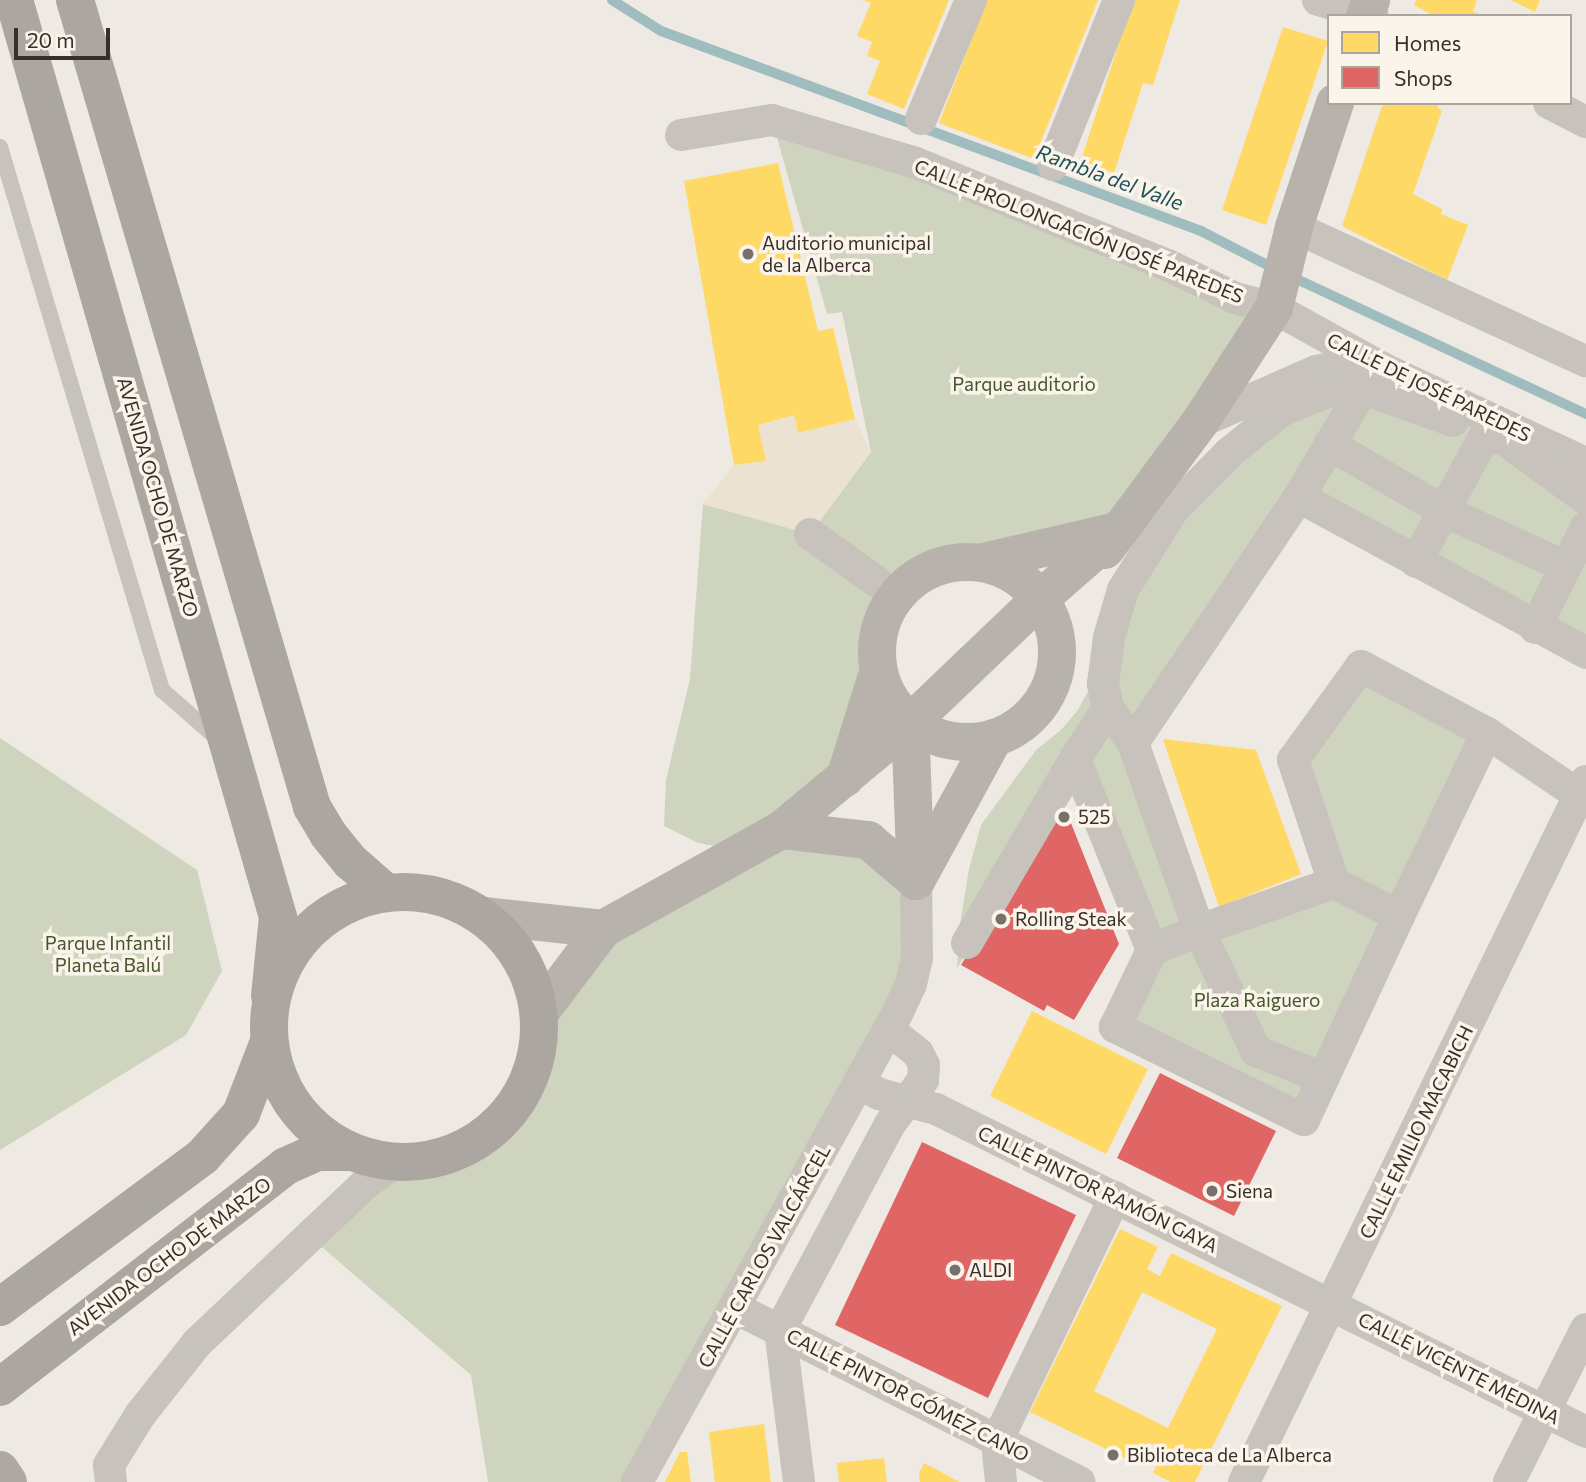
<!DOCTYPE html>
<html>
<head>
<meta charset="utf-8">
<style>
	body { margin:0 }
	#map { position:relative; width:1586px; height:1482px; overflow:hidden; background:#eee9e3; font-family:Commissioner,sans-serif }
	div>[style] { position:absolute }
	.green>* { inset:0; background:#ced4bd }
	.plaza>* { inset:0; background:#ece2d2 }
	.homes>* { inset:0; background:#ffd966 }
	.shops>* { inset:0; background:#e06666 }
	.stream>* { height:10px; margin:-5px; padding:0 5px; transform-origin:5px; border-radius:5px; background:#9fbdbf }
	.lane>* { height:16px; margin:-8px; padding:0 8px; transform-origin:8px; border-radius:8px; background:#c7c2bc }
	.street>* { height:32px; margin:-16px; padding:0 16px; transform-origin:16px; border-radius:16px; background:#c7c2bc }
	.secondary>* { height:38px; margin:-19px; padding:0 19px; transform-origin:19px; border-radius:19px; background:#b8b2ac }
	.secondary>.ring { margin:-19px; padding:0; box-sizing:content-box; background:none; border:38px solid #b8b2ac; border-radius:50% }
	.primary>* { height:38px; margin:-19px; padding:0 19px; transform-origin:19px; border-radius:19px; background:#aca6a1 }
	.primary>.ring { margin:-19px; padding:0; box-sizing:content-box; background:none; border:38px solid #aca6a1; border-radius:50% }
	.highway>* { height:38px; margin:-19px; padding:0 19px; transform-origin:19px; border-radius:19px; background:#ada8a2 }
	.dots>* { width:19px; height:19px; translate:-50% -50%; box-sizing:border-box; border:4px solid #faf4eb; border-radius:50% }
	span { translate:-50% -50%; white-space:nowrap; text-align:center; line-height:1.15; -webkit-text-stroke:7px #faf4eb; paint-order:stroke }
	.street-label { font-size:19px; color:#382f29 }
	.poi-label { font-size:19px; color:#382f29 }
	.left { translate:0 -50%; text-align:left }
	.park-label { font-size:19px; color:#44572d }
	.water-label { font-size:21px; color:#1f515a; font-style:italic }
	.legend { position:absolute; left:1327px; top:14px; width:245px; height:91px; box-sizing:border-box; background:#faf4eb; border:2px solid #aca59d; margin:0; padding:9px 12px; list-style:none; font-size:21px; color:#382f29 }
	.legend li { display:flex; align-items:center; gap:14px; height:35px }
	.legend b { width:35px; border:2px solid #aca59d }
	.scale { position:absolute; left:14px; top:28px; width:96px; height:32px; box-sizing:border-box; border:4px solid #382f29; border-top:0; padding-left:9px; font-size:21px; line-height:24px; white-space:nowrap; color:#382f29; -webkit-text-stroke:5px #faf4eb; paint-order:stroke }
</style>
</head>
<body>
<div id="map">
	<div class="green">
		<i style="clip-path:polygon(772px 120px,1274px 308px,1119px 530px,983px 562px,951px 562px,921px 573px,904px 586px,885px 611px,876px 642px,878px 673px,845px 778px,782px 830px,868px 840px,916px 881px,917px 959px,637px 1482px,488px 1482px,471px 1375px,309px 1236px,395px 1163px,448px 1156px,490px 1133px,521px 1097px,538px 1054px,541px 1011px,603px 929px,742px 851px,698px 843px,664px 826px,666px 780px,690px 679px,703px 504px,810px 534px,871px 452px,842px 312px,827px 314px)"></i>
		<i style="clip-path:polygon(1401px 380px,1586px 487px,1586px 646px,1304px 504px,1147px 746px,1208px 918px,1328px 871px,1290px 759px,1356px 660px,1493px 728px,1304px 1125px,1102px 1029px,1146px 946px,1077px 772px,957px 968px,960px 924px,969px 869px,981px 825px,1036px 750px,1061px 730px,1078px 710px,1094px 680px,1101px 630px,1275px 403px)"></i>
		<i style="clip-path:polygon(0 738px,197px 870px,222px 971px,186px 1035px,0 1150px)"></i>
	</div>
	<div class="plaza">
		<i style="clip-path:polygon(794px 415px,798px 433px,855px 419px,871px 452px,810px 534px,703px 504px,734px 465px,766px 461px,758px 425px)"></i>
	</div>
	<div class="homes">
		<i style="clip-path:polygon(863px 0,949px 0,904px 109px,867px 94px,880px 61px,867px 56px,872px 42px,857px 36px,871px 3px)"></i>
		<i style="clip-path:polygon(987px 0,1098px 0,1034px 159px,939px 123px)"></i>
		<i style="clip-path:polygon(1133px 0,1180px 0,1153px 85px,1143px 83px,1114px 173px,1080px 163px)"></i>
		<i style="clip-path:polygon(1416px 0,1477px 0,1473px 11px,1483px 16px,1434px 16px,1414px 5px)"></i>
		<i style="clip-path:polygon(1511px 0,1540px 0,1535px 12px)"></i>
		<i style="clip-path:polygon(1283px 27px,1328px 41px,1266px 225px,1222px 210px)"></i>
		<i style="clip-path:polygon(1383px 103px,1439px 103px,1437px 107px,1442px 111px,1413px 194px,1442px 209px,1441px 214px,1468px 225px,1447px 280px,1342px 226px)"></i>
		<i style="clip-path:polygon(778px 163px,818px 331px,833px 328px,855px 419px,798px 433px,794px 415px,758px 425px,766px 461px,734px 465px,684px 181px)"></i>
		<i style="clip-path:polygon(1163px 739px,1256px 750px,1301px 874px,1219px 907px)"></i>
		<i style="clip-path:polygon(1032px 1011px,1148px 1069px,1106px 1154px,990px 1096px)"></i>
		<i style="clip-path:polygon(evenodd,1120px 1229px,1158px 1247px,1147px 1269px,1160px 1276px,1171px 1253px,1282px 1306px,1195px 1482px,1171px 1482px,1153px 1473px,1164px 1450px,1152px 1444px,1141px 1466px,1030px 1412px,1120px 1229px,1142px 1292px,1217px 1329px,1168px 1428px,1094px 1391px,1142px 1292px)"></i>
		<i style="clip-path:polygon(764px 1424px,771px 1482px,715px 1482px,709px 1432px)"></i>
		<i style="clip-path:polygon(680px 1452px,687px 1452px,691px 1482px,665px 1482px)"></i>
		<i style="clip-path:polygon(884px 1458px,887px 1482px,839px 1482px,837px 1463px)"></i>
		<i style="clip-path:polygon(924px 1463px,960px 1482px,920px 1482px,919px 1473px)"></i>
	</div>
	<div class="shops">
		<i style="clip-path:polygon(1063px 803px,1119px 944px,1074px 1020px,1047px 1005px,1044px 1011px,961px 965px)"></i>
		<i style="clip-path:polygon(1160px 1073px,1276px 1131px,1234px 1216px,1117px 1158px)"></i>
		<i style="clip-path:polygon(922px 1142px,1076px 1215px,988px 1398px,835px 1325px)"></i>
	</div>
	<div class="stream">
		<i style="left:612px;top:0;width:58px;rotate:32.3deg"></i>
		<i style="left:661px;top:31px;width:576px;rotate:20.32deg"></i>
		<i style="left:1201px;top:231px;width:83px;rotate:27.2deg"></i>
		<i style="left:1288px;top:275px;width:329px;rotate:25deg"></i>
	</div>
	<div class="lane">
		<i style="left:0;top:147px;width:567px;rotate:73.39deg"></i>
		<i style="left:162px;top:690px;width:74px;rotate:41.2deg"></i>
	</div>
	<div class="street">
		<i style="left:1318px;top:0;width:57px;rotate:16.2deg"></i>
		<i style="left:1549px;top:103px;width:42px;rotate:27.2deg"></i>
		<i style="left:921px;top:119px;width:129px;rotate:-67.2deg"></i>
		<i style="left:681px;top:135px;width:92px;rotate:-9.4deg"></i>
		<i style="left:772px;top:120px;width:150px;rotate:16.6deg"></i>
		<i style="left:916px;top:163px;width:276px;rotate:22.1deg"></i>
		<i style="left:1172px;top:267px;width:70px;rotate:26.2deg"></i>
		<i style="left:1235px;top:298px;width:40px;rotate:14.4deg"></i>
		<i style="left:1274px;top:308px;width:126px;rotate:29deg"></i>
		<i style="left:1384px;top:369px;width:223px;rotate:25deg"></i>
		<i style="left:1053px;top:165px;width:178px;rotate:-68.2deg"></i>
		<i style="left:1294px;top:227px;width:321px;rotate:24.7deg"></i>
		<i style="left:1453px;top:421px;width:96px;rotate:-160.4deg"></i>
		<i style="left:1363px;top:389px;width:126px;rotate:120.7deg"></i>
		<i style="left:1299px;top:497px;width:327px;rotate:28.5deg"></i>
		<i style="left:1200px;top:422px;width:127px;rotate:-23.7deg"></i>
		<i style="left:1316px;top:371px;width:26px;rotate:-11deg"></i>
		<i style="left:1342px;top:366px;width:37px;rotate:5deg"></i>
		<i style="left:1505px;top:440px;width:100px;rotate:36.1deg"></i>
		<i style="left:1329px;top:444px;width:131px;rotate:30.3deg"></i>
		<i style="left:1442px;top:510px;width:136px;rotate:24.7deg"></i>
		<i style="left:810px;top:534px;width:82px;rotate:35.6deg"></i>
		<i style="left:1416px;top:562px;width:140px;rotate:-61.4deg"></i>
		<i style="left:1483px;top:439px;width:19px;rotate:-3deg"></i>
		<i style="left:1535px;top:628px;width:113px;rotate:-63.2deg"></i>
		<i style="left:1108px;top:708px;width:25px;rotate:-102deg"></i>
		<i style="left:1103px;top:684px;width:47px;rotate:-82.7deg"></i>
		<i style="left:1109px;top:637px;width:49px;rotate:-73.4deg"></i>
		<i style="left:1123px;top:590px;width:93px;rotate:-58.2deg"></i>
		<i style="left:1172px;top:511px;width:81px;rotate:-45.5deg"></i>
		<i style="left:1229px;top:453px;width:67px;rotate:-38.9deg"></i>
		<i style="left:1281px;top:411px;width:50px;rotate:-22.4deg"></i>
		<i style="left:1327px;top:392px;width:36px;rotate:-5deg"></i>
		<i style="left:1133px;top:743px;width:297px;rotate:-56deg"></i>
		<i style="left:1334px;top:883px;width:130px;rotate:-108.4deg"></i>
		<i style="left:1293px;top:760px;width:116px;rotate:-54.1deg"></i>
		<i style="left:1361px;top:666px;width:143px;rotate:28deg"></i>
		<i style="left:1399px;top:916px;width:225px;rotate:115deg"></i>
		<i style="left:1304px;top:1120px;width:211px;rotate:-153.8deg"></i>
		<i style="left:1115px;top:1027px;width:85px;rotate:-64.3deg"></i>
		<i style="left:1152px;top:950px;width:51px;rotate:-23.1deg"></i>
		<i style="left:1199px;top:930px;width:143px;rotate:-19.2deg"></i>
		<i style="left:1334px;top:883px;width:73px;rotate:26.9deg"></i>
		<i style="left:1399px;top:916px;width:203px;rotate:-64.3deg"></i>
		<i style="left:1487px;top:733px;width:111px;rotate:34deg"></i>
		<i style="left:967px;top:943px;width:213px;rotate:-59.6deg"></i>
		<i style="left:1152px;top:950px;width:206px;rotate:-112deg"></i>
		<i style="left:1075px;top:759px;width:61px;rotate:-57.1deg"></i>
		<i style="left:1108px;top:708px;width:43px;rotate:54.5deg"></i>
		<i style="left:1133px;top:743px;width:198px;rotate:70.6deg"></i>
		<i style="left:1199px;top:930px;width:134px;rotate:64.8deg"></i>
		<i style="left:1256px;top:1051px;width:72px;rotate:21.9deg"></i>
		<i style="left:861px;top:1084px;width:21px;rotate:29deg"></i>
		<i style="left:879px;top:1094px;width:59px;rotate:14.7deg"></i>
		<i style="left:936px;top:1109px;width:726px;rotate:26.42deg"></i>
		<i style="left:735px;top:1308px;width:386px;rotate:26.8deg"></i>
		<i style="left:111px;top:1482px;width:17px;rotate:-97deg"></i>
		<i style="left:109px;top:1465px;width:59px;rotate:-58.2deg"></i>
		<i style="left:140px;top:1415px;width:92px;rotate:-51.6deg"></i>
		<i style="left:197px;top:1343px;width:233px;rotate:-43.4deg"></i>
		<i style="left:366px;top:1183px;width:35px;rotate:-35deg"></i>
		<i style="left:637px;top:1482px;width:535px;rotate:-60.95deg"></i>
		<i style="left:897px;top:1014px;width:33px;rotate:-65deg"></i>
		<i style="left:911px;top:984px;width:26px;rotate:-77deg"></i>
		<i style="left:917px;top:959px;width:78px;rotate:-90.7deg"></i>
		<i style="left:799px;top:1482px;width:153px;rotate:-97.1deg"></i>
		<i style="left:780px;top:1330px;width:234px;rotate:-61.9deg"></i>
		<i style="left:890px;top:1124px;width:55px;rotate:-53.1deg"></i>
		<i style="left:923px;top:1080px;width:15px;rotate:-86deg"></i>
		<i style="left:924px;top:1065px;width:13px;rotate:-117deg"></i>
		<i style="left:918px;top:1053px;width:37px;rotate:-142deg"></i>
		<i style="left:1001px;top:1482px;width:41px;rotate:-95.6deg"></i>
		<i style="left:997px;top:1441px;width:271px;rotate:-64.2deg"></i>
		<i style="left:1244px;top:1482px;width:780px;rotate:-63.99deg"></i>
		<i style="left:1509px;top:1482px;width:171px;rotate:-63.3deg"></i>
	</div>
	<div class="secondary">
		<i style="left:1365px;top:16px;width:17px;rotate:-69deg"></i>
		<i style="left:1105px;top:550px;width:159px;rotate:-53.4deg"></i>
		<i style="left:1200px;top:422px;width:136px;rotate:-57deg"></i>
		<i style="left:1274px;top:308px;width:83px;rotate:-76.1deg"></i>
		<i style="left:1294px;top:227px;width:131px;rotate:-71.7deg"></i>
		<i class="ring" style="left:877px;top:562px;width:142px;height:142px"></i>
		<i style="left:983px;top:562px;width:133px;rotate:-13deg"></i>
		<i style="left:910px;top:723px;width:156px;rotate:87.8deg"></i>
		<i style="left:845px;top:778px;width:110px;rotate:-72.6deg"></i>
		<i style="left:781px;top:830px;width:88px;rotate:6.6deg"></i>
		<i style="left:868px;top:840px;width:63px;rotate:40.5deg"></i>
		<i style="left:916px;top:881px;width:163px;rotate:-61.4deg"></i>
		<i style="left:484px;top:916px;width:120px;rotate:6.2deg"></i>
		<i style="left:541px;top:1011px;width:103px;rotate:-52.9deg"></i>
		<i style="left:603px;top:929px;width:204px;rotate:-29.1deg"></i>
		<i style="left:781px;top:830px;width:168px;rotate:-39.7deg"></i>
		<i style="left:910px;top:723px;width:181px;rotate:-43.7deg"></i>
		<i style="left:1041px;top:598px;width:103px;rotate:-41.1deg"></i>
	</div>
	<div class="primary">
		<i style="left:14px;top:0;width:954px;rotate:73.94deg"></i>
		<i style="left:278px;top:917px;width:79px;rotate:95.8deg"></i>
		<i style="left:75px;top:0;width:841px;rotate:73.63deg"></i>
		<i style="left:312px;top:807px;width:31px;rotate:59deg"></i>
		<i style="left:328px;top:834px;width:36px;rotate:51deg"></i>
		<i style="left:351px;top:862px;width:44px;rotate:41.3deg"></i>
		<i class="ring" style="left:269px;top:892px;width:232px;height:232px"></i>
		<i style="left:0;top:1307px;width:253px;rotate:-36.6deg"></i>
		<i style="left:203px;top:1156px;width:57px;rotate:-47.9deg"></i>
		<i style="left:241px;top:1114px;width:75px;rotate:-68.9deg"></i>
		<i style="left:0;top:1387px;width:361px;rotate:-37.7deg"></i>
		<i style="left:286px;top:1166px;width:34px;rotate:-24deg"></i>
		<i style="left:317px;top:1152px;width:32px"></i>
	</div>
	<div class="highway">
		<i style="left:0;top:1470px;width:14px;rotate:56deg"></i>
	</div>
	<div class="dots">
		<i style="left:748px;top:254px;background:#78706a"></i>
		<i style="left:1064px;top:817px;background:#78706a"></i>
		<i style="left:1001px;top:919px;background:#78706a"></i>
		<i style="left:1212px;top:1191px;background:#78706a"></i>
		<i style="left:955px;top:1270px;background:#78706a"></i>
		<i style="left:1113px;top:1455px;background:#78706a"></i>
	</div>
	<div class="street-label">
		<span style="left:1079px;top:231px;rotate:22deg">CALLE PROLONGACIÓN JOSÉ PAREDES</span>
		<span style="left:1429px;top:387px;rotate:26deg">CALLE DE JOSÉ PAREDES</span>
		<span style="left:158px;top:497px;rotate:74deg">AVENIDA OCHO DE MARZO</span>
		<span style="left:1416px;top:1132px;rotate:-64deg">CALLE EMILIO MACABICH</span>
		<span style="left:1098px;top:1189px;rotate:26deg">CALLE PINTOR RAMÓN GAYA</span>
		<span style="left:169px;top:1256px;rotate:-37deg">AVENIDA OCHO DE MARZO</span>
		<span style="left:764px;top:1256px;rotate:-61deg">CALLE CARLOS VALCÁRCEL</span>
		<span style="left:1459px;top:1368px;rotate:27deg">CALLE VICENTE MEDINA</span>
		<span style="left:908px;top:1395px;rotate:27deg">CALLE PINTOR GÓMEZ CANO</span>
	</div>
	<div class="poi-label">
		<span class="left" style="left:762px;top:254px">Auditorio municipal<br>de la Alberca</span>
		<span class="left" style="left:1078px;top:817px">525</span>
		<span class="left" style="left:1015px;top:919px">Rolling Steak</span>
		<span class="left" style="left:1226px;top:1191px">Siena</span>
		<span class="left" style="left:969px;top:1270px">ALDI</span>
		<span class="left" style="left:1127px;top:1455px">Biblioteca de La Alberca</span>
	</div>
	<div class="park-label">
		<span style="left:1024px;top:384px">Parque auditorio</span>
		<span style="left:108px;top:954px">Parque Infantil<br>Planeta Balú</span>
		<span style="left:1257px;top:1000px">Plaza Raiguero</span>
	</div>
	<div class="water-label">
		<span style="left:1110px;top:177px;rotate:20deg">Rambla del Valle</span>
	</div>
	<ul class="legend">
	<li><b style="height:19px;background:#ffd966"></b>Homes</li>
	<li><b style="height:19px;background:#e06666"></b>Shops</li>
	</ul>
	<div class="scale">20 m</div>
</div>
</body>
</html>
